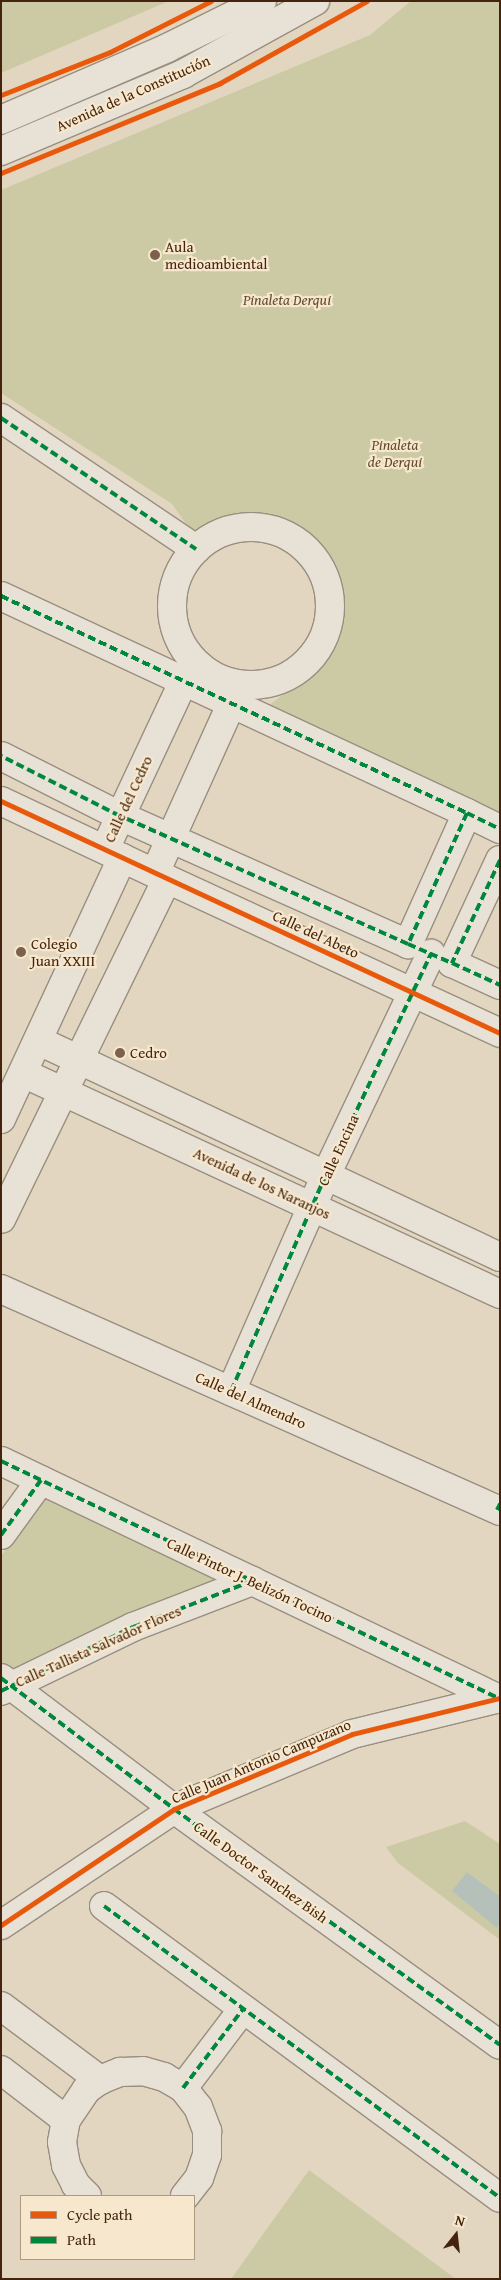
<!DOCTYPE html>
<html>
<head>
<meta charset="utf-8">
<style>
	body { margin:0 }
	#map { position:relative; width:501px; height:2280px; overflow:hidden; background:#e3d6c0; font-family:"Gentium Book Plus",serif }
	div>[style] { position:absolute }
	.green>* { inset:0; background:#cccaa4 }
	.water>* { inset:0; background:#b5c0ba }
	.roads { filter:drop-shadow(1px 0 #998e7f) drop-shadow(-1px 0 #998e7f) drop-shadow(0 1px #998e7f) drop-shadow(0 -1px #998e7f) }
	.pedestrian>* { height:28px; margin:-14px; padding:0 14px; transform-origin:14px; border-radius:14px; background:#e8e1d6 }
	.minor>* { height:28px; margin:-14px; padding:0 14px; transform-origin:14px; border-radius:14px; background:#e8e1d6 }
	.minor>.ring { margin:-14px; padding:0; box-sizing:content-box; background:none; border:28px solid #e8e1d6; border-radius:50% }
	.tertiary>* { height:28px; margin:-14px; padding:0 14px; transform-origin:14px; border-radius:14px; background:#e8e1d6 }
	.quiet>* { height:4px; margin-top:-2px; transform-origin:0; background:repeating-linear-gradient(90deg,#00873e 0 8px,transparent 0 12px) }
	.cycleway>* { height:5px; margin:-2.5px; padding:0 2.5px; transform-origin:2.5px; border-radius:2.5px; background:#e8590c }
	.dots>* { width:14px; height:14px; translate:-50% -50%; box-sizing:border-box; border:2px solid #f7e7cc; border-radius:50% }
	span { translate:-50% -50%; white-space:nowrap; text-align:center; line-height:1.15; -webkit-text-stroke:4.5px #f7e7cc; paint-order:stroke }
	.street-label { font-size:15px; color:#44240e }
	.poi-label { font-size:15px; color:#44240e }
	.left { translate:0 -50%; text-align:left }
	.park-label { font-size:15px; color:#614b2e; font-style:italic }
	.frame { position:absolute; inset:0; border:2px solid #44240e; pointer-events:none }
	.legend { position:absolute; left:20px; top:2195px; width:175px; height:65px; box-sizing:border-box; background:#f7e7cc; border:1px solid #af9980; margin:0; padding:6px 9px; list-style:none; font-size:15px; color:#44240e }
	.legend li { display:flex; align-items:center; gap:10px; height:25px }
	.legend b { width:25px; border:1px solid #af9980 }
	.north { position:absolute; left:431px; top:2210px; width:50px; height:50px; -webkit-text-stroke:4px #f7e7cc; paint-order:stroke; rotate:16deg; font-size:14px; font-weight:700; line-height:20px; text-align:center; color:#44240e }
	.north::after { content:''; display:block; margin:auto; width:18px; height:22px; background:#44240e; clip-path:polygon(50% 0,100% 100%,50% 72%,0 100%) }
</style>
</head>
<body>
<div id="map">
	<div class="green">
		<i style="clip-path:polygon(1px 1px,169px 1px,1px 73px)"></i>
		<i style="clip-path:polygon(411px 1px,500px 1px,500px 831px,268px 706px,321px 666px,336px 644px,314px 543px,303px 530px,269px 513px,226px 519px,193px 534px,172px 504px,1px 393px,1px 190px,370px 35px)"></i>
		<i style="clip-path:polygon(44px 1497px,229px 1581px,15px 1672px,1px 1662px,1px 1556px)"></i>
		<i style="clip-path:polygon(465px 1821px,500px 1844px,500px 1896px,467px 1872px,497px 1928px,500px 1923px,500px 1940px,398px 1863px,386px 1847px)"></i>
		<i style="clip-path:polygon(309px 2170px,456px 2279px,231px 2279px)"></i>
	</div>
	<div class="water">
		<i style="clip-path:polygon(467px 1872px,500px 1896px,500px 1923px,497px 1928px,452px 1891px)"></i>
	</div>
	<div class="roads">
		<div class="pedestrian">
			<i style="left:1px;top:418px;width:235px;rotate:33.9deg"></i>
			<i style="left:1px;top:596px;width:514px;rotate:24.97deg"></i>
			<i style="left:467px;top:813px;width:144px;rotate:114.2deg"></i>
			<i style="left:408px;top:944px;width:315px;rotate:-156deg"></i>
			<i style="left:120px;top:816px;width:133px;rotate:-153.2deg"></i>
			<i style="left:467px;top:813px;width:37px;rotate:26deg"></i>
			<i style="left:500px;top:860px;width:114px;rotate:115deg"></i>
			<i style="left:452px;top:963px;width:53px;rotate:24.6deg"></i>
			<i style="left:231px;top:1391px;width:236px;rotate:-66.3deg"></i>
			<i style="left:326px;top:1175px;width:245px;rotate:-64.6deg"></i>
			<i style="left:1px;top:1461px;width:552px;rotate:25.54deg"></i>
			<i style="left:1px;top:1535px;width:68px;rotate:-54deg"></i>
			<i style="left:1px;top:1678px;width:217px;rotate:37.1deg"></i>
			<i style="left:174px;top:1809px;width:402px;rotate:35.9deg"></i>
			<i style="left:1px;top:1691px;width:147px;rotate:-25.9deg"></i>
			<i style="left:133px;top:1627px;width:128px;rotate:-21.1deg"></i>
			<i style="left:104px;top:1906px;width:492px;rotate:36.4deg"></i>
			<i style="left:183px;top:2088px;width:99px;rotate:-52.8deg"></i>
		</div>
		<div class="minor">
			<i class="ring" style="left:172px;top:527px;width:130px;height:130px"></i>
			<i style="left:105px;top:849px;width:187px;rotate:-64.9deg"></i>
			<i style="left:184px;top:680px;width:21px;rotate:-41deg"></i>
			<i style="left:155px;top:873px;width:206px;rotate:-65.7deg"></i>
			<i style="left:167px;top:879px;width:367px;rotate:24.8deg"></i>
			<i style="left:39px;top:1041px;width:509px;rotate:25.11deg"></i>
			<i style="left:23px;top:1073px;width:526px;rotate:24.86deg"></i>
			<i style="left:1px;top:1289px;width:546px;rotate:23.98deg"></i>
			<i style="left:1px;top:1925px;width:208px;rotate:-33.8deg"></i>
			<i style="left:174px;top:1809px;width:193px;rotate:-22.8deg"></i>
			<i style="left:352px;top:1734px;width:152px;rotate:-13.7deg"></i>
			<i style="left:1px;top:2006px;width:124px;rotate:36.8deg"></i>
			<i style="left:1px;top:2070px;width:82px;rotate:37.6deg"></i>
			<i style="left:87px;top:2196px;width:16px;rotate:-135deg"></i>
			<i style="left:76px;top:2185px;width:22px;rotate:-117deg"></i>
			<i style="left:66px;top:2165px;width:23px;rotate:-100deg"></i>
			<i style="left:62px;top:2142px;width:22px;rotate:-80deg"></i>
			<i style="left:66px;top:2120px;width:36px;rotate:-56deg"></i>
			<i style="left:86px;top:2090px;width:17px;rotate:-36deg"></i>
			<i style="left:100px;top:2080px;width:22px;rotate:-22deg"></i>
			<i style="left:120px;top:2072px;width:23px;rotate:-2deg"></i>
			<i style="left:143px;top:2071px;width:22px;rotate:16deg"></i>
			<i style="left:164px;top:2077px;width:22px;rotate:30deg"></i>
			<i style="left:183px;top:2088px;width:24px;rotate:52deg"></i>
			<i style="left:198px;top:2107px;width:26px;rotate:69deg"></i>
			<i style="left:207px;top:2131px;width:24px;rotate:90deg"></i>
			<i style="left:207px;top:2155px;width:24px;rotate:109deg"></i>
			<i style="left:199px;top:2178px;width:23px;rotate:128deg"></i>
		</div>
		<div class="tertiary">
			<i style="left:1px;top:120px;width:181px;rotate:-23.4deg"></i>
			<i style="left:167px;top:48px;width:106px;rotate:-26.3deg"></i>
			<i style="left:1px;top:151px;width:198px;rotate:-22.9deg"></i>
			<i style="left:183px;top:74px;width:151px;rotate:-28.9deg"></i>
			<i style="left:1px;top:801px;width:183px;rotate:25.2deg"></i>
			<i style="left:167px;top:879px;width:378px;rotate:116deg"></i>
			<i style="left:1px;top:1119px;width:288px;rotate:-65.1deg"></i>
		</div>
	</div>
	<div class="quiet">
		<i style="left:1px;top:418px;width:235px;rotate:33.9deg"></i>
		<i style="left:1px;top:596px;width:514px;rotate:24.97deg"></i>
		<i style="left:467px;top:813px;width:144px;rotate:114.2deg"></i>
		<i style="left:408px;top:944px;width:315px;rotate:-156deg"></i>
		<i style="left:120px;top:816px;width:133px;rotate:-153.2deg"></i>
		<i style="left:467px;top:813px;width:37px;rotate:26deg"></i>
		<i style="left:500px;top:860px;width:114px;rotate:115deg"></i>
		<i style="left:452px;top:963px;width:53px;rotate:24.6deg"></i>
		<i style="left:408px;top:944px;width:48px;rotate:23.4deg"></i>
		<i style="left:231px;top:1391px;width:236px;rotate:-66.3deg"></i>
		<i style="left:326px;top:1175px;width:245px;rotate:-64.6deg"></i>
		<i style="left:1px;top:1461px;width:551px;rotate:25.49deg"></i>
		<i style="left:497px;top:1510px;width:7px;rotate:-63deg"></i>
		<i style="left:1px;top:1535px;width:68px;rotate:-54deg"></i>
		<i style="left:1px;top:1678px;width:217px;rotate:37.1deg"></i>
		<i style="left:174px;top:1809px;width:402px;rotate:35.9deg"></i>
		<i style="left:1px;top:1691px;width:147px;rotate:-25.9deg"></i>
		<i style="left:133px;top:1627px;width:128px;rotate:-21.1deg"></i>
		<i style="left:104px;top:1906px;width:492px;rotate:36.4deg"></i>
		<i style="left:183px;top:2088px;width:99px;rotate:-52.8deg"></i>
	</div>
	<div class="cycleway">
		<i style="left:1px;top:95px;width:117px;rotate:-21.5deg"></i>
		<i style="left:110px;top:52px;width:113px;rotate:-26.8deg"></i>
		<i style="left:1px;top:173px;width:237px;rotate:-22.3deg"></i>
		<i style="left:220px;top:83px;width:168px;rotate:-29.2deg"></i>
		<i style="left:1px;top:801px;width:550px;rotate:24.94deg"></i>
		<i style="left:1px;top:1925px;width:208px;rotate:-33.8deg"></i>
		<i style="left:174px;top:1809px;width:193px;rotate:-22.8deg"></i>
		<i style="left:352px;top:1734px;width:152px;rotate:-13.7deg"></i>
	</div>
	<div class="dots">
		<i style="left:155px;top:255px;background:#7c624c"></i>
		<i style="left:21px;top:952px;background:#7c624c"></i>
		<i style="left:120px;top:1053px;background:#7c624c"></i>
	</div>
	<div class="street-label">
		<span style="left:133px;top:93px;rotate:-24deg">Avenida de la Constitución</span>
		<span style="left:128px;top:799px;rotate:-65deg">Calle del Cedro</span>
		<span style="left:316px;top:934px;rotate:25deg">Calle del Abeto</span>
		<span style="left:338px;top:1150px;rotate:-65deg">Calle Encina</span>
		<span style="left:262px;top:1183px;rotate:25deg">Avenida de los Naranjos</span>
		<span style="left:251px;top:1400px;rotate:24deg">Calle del Almendro</span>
		<span style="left:250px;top:1580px;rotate:25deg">Calle Pintor J. Belizón Tocino</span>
		<span style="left:98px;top:1646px;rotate:-24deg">Calle Tallista Salvador Flores</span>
		<span style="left:261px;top:1761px;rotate:-23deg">Calle Juan Antonio Campuzano</span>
		<span style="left:261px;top:1872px;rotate:36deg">Calle Doctor Sanchez Bish</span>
	</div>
	<div class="poi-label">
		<span class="left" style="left:165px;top:255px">Aula<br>medioambiental</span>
		<span class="left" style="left:31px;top:952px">Colegio<br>Juan XXIII</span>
		<span class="left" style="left:130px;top:1053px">Cedro</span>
	</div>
	<div class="park-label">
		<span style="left:287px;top:300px">Pinaleta Derqui</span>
		<span style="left:395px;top:453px">Pinaleta<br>de Derqui</span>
	</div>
	<div class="frame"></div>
	<ul class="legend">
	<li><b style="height:6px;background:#e8590c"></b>Cycle path</li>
	<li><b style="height:6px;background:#00873e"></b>Path</li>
	</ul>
	<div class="north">N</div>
</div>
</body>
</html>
